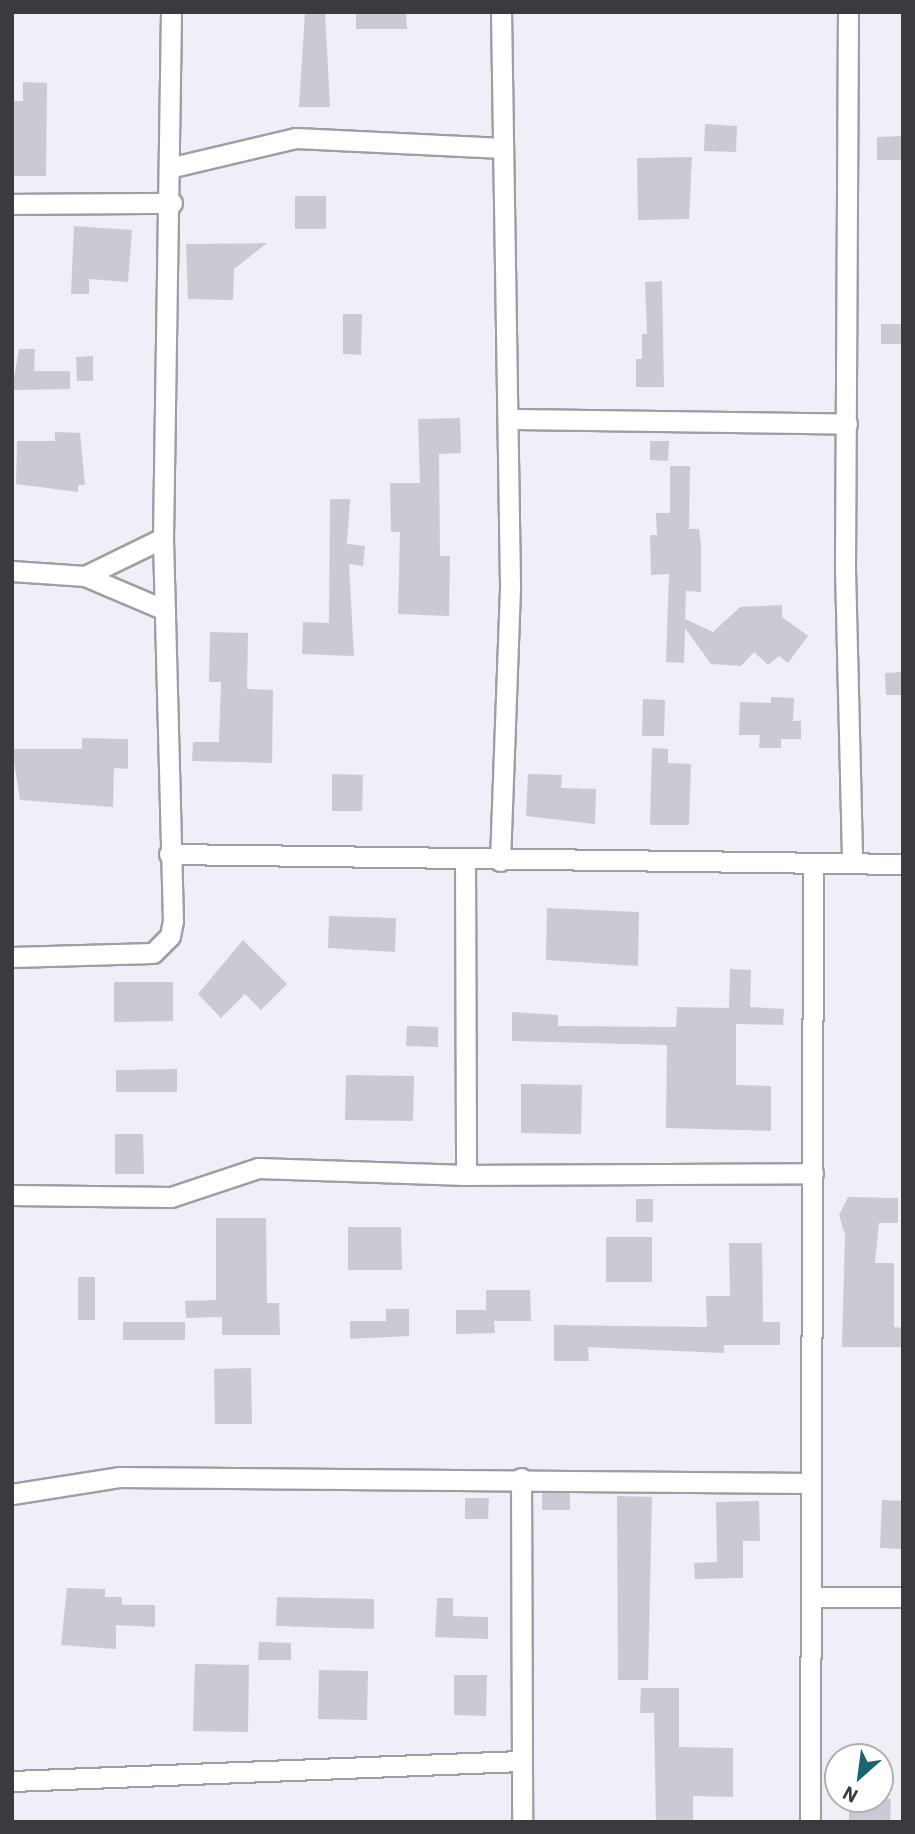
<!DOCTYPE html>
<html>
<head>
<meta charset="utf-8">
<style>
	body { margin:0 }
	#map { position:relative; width:915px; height:1834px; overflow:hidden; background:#eeeff7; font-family:"IBM Plex Sans",sans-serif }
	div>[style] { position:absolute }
	.building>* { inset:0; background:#cacbd2 }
	.roads { filter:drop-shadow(2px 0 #9e9fa6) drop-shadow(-2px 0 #9e9fa6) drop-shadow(0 2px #9e9fa6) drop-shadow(0 -2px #9e9fa6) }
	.street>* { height:19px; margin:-9.5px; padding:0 9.5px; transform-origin:9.5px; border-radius:9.5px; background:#fff }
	span { translate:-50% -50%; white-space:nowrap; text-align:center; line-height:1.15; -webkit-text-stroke:5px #fff; paint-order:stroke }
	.frame { position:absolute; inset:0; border:14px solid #3a3b3e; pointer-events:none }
	.north { position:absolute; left:824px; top:1743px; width:70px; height:70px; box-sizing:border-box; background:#fff; border:2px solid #b0b1b2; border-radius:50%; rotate:208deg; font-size:19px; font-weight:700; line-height:28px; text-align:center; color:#3a3b3e }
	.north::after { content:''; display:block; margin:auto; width:24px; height:32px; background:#1b6471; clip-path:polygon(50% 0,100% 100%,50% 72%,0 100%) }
</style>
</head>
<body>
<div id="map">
	<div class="building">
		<i style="clip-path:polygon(305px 12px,325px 12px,330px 107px,299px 107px)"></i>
		<i style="clip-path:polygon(356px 12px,406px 12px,407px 29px,356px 29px)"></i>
		<i style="clip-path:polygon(23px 82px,47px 83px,46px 176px,12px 176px,12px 101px,23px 101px)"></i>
		<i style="clip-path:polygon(705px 124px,737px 126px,736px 152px,704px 151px)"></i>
		<i style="clip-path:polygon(903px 136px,903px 160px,877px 160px,877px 137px)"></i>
		<i style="clip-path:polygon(692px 157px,689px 219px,638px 220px,637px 158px)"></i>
		<i style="clip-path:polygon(295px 196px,326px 196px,326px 229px,295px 229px)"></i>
		<i style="clip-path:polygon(74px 226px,132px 230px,128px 282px,89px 279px,89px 294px,71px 294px)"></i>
		<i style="clip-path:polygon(267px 243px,234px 269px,233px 300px,188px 299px,186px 244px)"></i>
		<i style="clip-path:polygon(662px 281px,664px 387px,636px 387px,636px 359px,642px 359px,642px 334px,647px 334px,645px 282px)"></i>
		<i style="clip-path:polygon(343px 314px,362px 314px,361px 355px,343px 354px)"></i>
		<i style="clip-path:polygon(881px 324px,903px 324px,903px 344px,881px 344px)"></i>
		<i style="clip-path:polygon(19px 349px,35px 349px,34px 371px,70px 371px,70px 389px,12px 390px)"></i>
		<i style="clip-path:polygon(93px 356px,93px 381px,77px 381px,76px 357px)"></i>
		<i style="clip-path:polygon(460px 418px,461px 453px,439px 454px,440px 556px,450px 556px,449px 616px,398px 614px,400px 532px,391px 532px,390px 483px,420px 483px,418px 419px)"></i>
		<i style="clip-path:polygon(55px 432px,80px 433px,85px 485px,78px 485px,78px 492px,16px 484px,17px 441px,55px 441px)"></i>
		<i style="clip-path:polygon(650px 441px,669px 441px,668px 461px,650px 460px)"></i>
		<i style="clip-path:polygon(670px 466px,690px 466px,689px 529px,699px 529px,701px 545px,701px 592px,686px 591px,685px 619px,713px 632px,740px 607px,782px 605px,782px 617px,808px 636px,788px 663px,779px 656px,768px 665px,754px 652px,741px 666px,711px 664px,685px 628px,684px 663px,666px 662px,669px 574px,651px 575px,650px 535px,657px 535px,656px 513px,670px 513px)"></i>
		<i style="clip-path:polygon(330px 499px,350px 499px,347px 544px,365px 546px,363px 566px,349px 564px,354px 656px,302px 654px,303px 622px,329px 623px)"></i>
		<i style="clip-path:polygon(210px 632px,248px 633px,247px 689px,273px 690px,272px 763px,192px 761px,193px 742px,219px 742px,221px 682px,209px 682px)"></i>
		<i style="clip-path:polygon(903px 672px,903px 695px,886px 695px,885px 673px)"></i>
		<i style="clip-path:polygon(771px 697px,794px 698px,793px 721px,801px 721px,801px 739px,781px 739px,781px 748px,759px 748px,760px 735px,739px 735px,740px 702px,771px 703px)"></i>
		<i style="clip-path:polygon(643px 699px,665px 700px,664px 736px,642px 736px)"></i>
		<i style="clip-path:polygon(82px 738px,128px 739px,128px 769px,114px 768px,113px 807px,20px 800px,12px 749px,82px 749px)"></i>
		<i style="clip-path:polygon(652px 748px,668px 749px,668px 763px,691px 764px,689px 825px,650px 825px)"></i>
		<i style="clip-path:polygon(332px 774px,363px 775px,362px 811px,332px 811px)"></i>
		<i style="clip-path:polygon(528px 774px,562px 775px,561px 788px,596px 789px,595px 824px,526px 816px)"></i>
		<i style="clip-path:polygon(547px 908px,639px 912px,638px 966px,546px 960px)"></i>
		<i style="clip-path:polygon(329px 916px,396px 918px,395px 952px,328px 948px)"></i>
		<i style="clip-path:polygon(243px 940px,287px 984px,261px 1010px,245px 994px,221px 1018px,198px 994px)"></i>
		<i style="clip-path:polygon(730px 969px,751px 970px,750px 1007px,784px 1009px,783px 1025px,736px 1024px,736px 1085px,771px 1086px,771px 1131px,666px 1128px,667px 1045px,512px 1041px,512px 1012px,558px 1015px,558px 1026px,676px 1027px,677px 1007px,729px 1008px)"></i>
		<i style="clip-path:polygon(114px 982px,173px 982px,173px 1021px,114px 1022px)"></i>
		<i style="clip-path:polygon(407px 1026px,438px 1027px,438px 1047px,406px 1046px)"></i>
		<i style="clip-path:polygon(177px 1069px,177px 1092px,116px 1092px,116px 1070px)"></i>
		<i style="clip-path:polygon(346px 1075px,414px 1076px,413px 1121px,345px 1120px)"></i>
		<i style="clip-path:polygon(521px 1084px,582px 1085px,581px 1134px,521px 1133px)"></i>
		<i style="clip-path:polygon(115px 1134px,143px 1134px,144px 1174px,115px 1174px)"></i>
		<i style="clip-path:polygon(848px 1197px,898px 1198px,898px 1223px,879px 1223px,875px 1263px,894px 1263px,894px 1327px,903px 1328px,903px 1347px,842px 1347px,845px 1235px,839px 1215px)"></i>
		<i style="clip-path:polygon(636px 1199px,653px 1199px,653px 1222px,636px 1222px)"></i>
		<i style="clip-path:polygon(216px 1218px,266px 1218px,267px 1303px,279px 1303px,280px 1335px,222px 1335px,222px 1317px,186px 1318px,185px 1301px,216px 1300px)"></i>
		<i style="clip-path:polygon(348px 1227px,401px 1227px,402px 1270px,348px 1270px)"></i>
		<i style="clip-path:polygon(606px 1237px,652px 1237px,652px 1282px,606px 1282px)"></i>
		<i style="clip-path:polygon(729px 1243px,762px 1243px,763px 1322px,780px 1322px,780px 1345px,724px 1345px,724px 1353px,588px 1347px,589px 1361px,554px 1361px,554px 1325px,707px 1327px,706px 1296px,730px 1296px)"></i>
		<i style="clip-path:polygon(78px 1277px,95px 1277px,95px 1320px,78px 1320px)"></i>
		<i style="clip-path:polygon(486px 1290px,530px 1290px,531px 1321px,494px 1321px,495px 1333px,456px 1334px,456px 1310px,486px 1310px)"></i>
		<i style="clip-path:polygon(386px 1309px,409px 1309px,409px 1336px,350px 1339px,350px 1321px,386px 1321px)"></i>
		<i style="clip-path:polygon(123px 1322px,185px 1322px,185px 1340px,123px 1340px)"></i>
		<i style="clip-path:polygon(251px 1368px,252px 1424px,215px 1424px,214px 1369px)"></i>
		<i style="clip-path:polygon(542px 1493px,570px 1493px,570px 1510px,542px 1510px)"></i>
		<i style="clip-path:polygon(617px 1496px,652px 1497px,648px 1680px,618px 1680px)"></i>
		<i style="clip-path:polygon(465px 1498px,489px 1498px,488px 1519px,465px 1519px)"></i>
		<i style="clip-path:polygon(882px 1500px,903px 1501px,903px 1549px,880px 1548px)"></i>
		<i style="clip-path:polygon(759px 1501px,760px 1541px,743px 1541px,743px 1578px,695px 1579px,694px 1563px,717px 1562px,716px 1502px)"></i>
		<i style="clip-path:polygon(67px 1588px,105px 1589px,105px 1597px,122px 1597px,122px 1605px,155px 1605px,155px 1627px,116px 1625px,116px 1649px,61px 1645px)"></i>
		<i style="clip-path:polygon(277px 1597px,374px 1599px,374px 1629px,276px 1626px)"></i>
		<i style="clip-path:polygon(437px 1598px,453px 1598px,453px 1616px,488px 1617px,488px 1639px,435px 1637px)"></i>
		<i style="clip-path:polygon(259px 1642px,291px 1643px,291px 1660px,258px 1660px)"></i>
		<i style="clip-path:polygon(195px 1664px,249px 1665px,248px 1732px,193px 1731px)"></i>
		<i style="clip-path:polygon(319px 1670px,368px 1671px,367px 1720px,318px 1719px)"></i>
		<i style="clip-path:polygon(454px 1675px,487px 1675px,486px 1716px,454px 1715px)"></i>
		<i style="clip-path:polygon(641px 1688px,679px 1688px,679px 1747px,733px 1748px,733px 1797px,693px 1796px,693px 1822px,656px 1822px,654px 1713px,640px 1713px)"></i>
		<i style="clip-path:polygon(849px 1799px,891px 1799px,890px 1822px,849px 1822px)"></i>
	</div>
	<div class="roads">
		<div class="street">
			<i style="left:848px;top:12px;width:557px;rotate:90.31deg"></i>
			<i style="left:845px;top:569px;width:294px;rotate:88.6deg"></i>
			<i style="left:173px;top:167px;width:126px;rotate:-13.3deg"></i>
			<i style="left:296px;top:138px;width:207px;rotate:2.8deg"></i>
			<i style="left:12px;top:204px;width:160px;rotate:-0.4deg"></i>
			<i style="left:508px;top:419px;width:339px;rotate:0.8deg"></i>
			<i style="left:12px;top:571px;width:73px;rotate:3.9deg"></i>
			<i style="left:85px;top:576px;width:87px;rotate:-26deg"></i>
			<i style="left:85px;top:576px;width:87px;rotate:23deg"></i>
			<i style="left:169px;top:854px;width:734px;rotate:0.78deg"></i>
			<i style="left:465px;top:860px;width:315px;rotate:89.8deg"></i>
			<i style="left:500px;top:861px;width:277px;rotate:-87.9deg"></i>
			<i style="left:510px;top:584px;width:572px;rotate:-90.9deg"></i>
			<i style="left:12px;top:957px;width:141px;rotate:-1.6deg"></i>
			<i style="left:153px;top:953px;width:24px;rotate:-45deg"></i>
			<i style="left:170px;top:936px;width:15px;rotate:-79deg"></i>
			<i style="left:173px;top:921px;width:383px;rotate:-91.5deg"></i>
			<i style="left:163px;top:538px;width:526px;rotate:-89.13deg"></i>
			<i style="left:12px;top:1195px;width:159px;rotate:0.7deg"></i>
			<i style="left:171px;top:1197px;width:92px;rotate:-18.4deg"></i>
			<i style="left:258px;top:1168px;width:208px;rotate:1.9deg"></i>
			<i style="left:466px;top:1175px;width:347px;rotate:-0.3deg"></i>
			<i style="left:521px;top:1478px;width:344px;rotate:89.8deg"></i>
			<i style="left:12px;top:1494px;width:108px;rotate:-9deg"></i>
			<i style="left:119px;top:1477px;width:692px;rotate:0.5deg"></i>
			<i style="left:811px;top:1597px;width:92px"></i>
			<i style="left:12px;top:1781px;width:508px;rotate:-2.25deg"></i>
			<i style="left:810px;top:1822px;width:958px;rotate:-89.82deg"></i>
		</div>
	</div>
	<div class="frame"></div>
	<div class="north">N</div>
</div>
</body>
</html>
